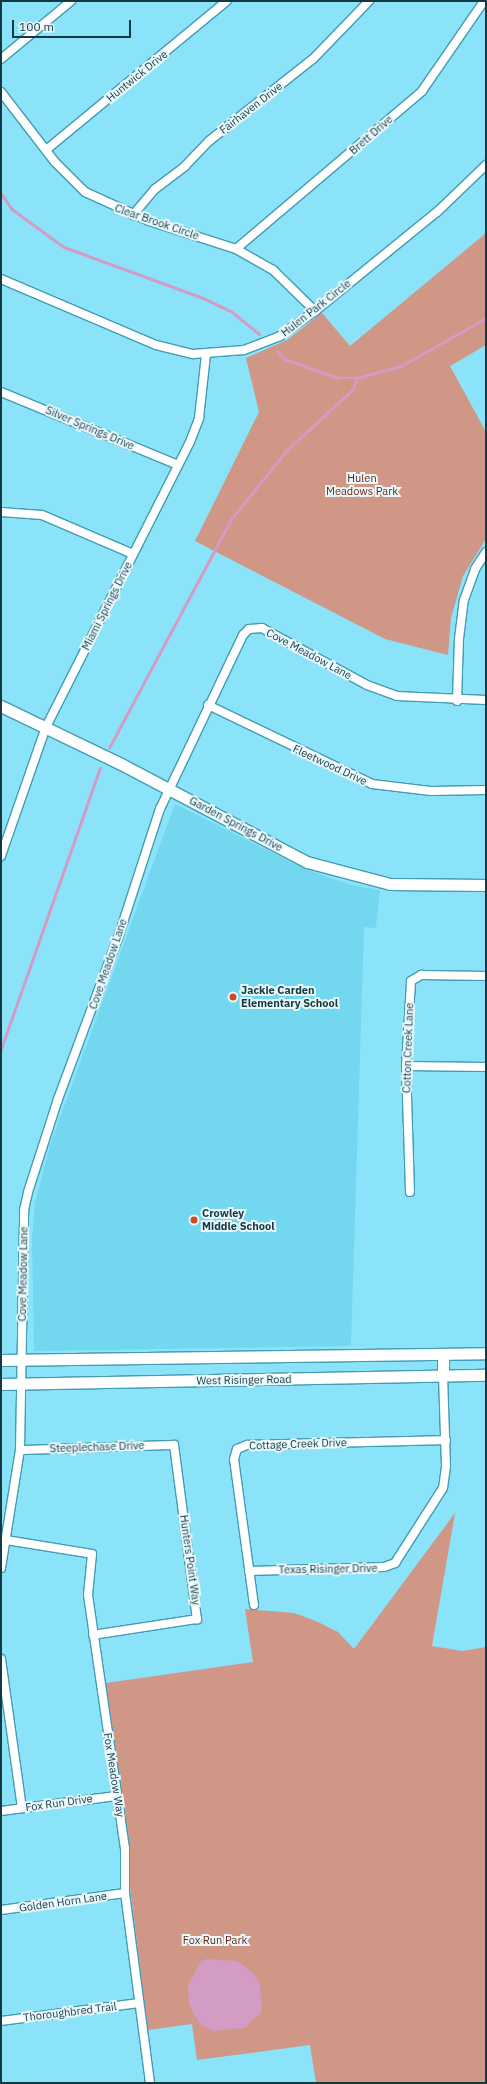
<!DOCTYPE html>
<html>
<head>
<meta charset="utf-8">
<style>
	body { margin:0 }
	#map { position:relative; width:487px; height:2084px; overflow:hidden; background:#8be3fa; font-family:"IBM Plex Sans",sans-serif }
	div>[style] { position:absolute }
	.built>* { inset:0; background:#73d7f0 }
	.green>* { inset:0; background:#d09686 }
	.water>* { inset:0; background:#d39cc4 }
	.stream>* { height:2.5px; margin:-1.25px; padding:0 1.25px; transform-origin:1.25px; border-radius:1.25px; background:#d39cc4 }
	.roads { filter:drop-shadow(1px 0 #429cb2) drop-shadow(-1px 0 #429cb2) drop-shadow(0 1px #429cb2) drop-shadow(0 -1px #429cb2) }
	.street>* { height:8px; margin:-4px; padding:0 4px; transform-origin:4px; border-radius:4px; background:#fff }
	.secondary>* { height:11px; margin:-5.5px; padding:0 5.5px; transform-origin:5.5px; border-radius:5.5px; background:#fff }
	.dots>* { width:11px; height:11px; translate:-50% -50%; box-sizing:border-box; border:2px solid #e8f8fc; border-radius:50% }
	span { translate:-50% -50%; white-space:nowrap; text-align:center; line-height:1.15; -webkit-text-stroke:4px #e8f8fc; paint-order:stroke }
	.street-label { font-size:11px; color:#133942 }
	.park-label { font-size:11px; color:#6b1f07 }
	.poi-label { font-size:11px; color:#133942; font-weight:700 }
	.left { translate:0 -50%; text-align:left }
	.frame { position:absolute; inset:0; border:2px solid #133942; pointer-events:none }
	.scale { position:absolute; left:12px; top:20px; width:119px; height:18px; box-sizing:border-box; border:2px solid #133942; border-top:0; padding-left:5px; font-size:12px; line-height:14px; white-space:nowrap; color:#133942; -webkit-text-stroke:3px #e8f8fc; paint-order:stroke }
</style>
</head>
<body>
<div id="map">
	<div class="built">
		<i style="clip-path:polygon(175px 804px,305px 869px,351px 885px,380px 890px,376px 928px,364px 927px,351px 1346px,34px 1351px,32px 1238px,35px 1203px,42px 1176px,50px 1145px)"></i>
	</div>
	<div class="green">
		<i style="clip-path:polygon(486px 233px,486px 345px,450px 366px,486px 432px,486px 539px,463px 576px,451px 618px,448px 655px,385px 639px,195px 541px,259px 412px,246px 358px,287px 340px,322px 313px,350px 346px)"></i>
		<i style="clip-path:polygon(455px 1513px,432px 1646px,462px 1651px,486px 1647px,486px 2083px,316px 2083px,310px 2045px,197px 2060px,192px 2024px,148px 2030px,130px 1887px,129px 1840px,106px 1683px,253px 1662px,245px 1609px,294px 1613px,316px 1621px,338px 1632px,354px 1649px)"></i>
	</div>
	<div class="water">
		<i style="clip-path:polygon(206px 1959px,237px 1961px,252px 1972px,260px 1983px,262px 2011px,245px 2028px,214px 2031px,202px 2026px,196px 2018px,189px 2004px,188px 1985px,201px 1961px)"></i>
	</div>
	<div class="stream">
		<i style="left:1px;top:193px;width:19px;rotate:55deg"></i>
		<i style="left:12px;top:209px;width:64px;rotate:36.2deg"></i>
		<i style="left:64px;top:247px;width:148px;rotate:20.1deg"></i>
		<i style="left:203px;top:298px;width:31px;rotate:25deg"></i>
		<i style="left:231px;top:311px;width:36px;rotate:39deg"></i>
		<i style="left:278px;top:351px;width:11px;rotate:49deg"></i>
		<i style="left:285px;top:359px;width:56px;rotate:19.7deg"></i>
		<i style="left:338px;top:378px;width:19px"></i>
		<i style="left:109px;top:748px;width:261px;rotate:-61.9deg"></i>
		<i style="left:232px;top:518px;width:87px;rotate:-51deg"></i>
		<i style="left:287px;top:450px;width:90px;rotate:-42.7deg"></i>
		<i style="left:353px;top:389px;width:12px;rotate:-70deg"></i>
		<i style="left:357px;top:378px;width:46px;rotate:-15.3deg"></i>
		<i style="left:401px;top:366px;width:98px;rotate:-29.5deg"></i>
		<i style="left:1px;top:1049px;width:298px;rotate:-70.6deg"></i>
	</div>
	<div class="roads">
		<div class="street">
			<i style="left:1px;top:59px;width:91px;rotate:-39.6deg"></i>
			<i style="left:1px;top:92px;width:88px;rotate:52.4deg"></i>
			<i style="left:55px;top:162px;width:42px;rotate:45deg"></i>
			<i style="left:85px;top:192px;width:70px;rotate:24.4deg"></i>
			<i style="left:149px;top:221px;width:91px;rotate:17.8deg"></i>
			<i style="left:236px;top:249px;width:43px;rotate:29.6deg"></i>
			<i style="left:273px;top:270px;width:59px;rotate:44.3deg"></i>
			<i style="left:46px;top:150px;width:234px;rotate:-39.5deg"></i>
			<i style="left:133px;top:215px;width:34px;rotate:-50deg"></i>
			<i style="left:155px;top:189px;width:38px;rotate:-37deg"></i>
			<i style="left:185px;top:166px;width:35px;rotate:-46deg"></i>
			<i style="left:209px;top:141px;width:132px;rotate:-38.3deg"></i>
			<i style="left:313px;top:59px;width:81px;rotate:-46deg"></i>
			<i style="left:236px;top:249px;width:244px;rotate:-40.3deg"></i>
			<i style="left:422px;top:91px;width:109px;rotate:-55.4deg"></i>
			<i style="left:1px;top:279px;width:168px;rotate:23.1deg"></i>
			<i style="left:156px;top:345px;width:38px;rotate:14deg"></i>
			<i style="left:193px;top:354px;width:51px;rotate:-4.5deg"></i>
			<i style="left:244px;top:350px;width:39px;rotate:-21deg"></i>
			<i style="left:280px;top:336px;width:43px;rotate:-35.5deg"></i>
			<i style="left:315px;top:311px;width:157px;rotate:-39.1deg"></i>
			<i style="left:437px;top:212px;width:68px;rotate:-43.8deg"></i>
			<i style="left:1px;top:392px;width:191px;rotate:22.4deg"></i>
			<i style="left:1px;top:512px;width:41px;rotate:4.2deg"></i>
			<i style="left:42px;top:515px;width:99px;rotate:23.2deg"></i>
			<i style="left:457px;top:701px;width:62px;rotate:-88.2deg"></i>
			<i style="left:459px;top:639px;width:39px;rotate:-83deg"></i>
			<i style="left:464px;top:600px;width:33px;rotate:-70deg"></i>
			<i style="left:475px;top:569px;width:20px;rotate:-57deg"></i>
			<i style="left:208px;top:705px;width:182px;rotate:25.7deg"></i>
			<i style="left:372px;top:784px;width:59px;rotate:6.8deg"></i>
			<i style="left:431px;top:791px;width:55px;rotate:-1deg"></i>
			<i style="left:1px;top:856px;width:137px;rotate:-70.8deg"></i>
			<i style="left:46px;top:727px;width:319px;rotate:-63.2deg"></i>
			<i style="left:190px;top:442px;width:26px;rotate:-69deg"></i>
			<i style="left:199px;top:418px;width:63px;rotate:-83.7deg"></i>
			<i style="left:406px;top:1066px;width:80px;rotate:0.7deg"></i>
			<i style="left:410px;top:1192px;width:126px;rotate:-91.8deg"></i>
			<i style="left:406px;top:1066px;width:85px;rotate:-86.6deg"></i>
			<i style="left:411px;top:981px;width:12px;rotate:-31deg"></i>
			<i style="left:421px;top:975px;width:65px;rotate:0.9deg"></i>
			<i style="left:20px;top:1450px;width:154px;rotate:-1.9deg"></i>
			<i style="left:174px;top:1445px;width:176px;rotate:82.5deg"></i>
			<i style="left:197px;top:1619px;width:105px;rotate:171.3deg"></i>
			<i style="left:6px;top:1540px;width:87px;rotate:9.2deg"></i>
			<i style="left:92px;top:1554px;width:41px;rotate:95.6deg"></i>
			<i style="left:88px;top:1595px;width:256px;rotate:81.7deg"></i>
			<i style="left:125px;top:1848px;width:45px;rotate:90deg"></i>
			<i style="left:125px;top:1893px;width:192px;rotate:82.5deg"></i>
			<i style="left:1px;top:1568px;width:120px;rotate:-80.9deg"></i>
			<i style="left:20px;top:1450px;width:240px;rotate:-89deg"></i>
			<i style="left:24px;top:1210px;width:18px;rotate:-77deg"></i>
			<i style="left:28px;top:1192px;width:98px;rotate:-72.1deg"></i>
			<i style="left:58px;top:1099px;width:172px;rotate:-69.6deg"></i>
			<i style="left:118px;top:938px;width:136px;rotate:-72deg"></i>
			<i style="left:160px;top:809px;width:193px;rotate:-64.5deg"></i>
			<i style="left:243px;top:635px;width:8px;rotate:-45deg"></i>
			<i style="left:249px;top:629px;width:13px;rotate:-4deg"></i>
			<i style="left:262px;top:628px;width:119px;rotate:28.5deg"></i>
			<i style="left:367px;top:685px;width:32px;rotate:20deg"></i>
			<i style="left:397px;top:696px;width:89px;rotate:2.6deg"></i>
			<i style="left:249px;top:1571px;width:135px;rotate:-1.7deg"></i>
			<i style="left:384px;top:1567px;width:12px;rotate:-20deg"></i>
			<i style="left:395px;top:1563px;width:89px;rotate:-57.4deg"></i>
			<i style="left:443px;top:1488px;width:22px;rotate:-82deg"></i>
			<i style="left:446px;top:1466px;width:91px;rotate:-91.9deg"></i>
			<i style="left:254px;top:1605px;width:147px;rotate:-97.8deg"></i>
			<i style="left:234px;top:1459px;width:10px;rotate:-73deg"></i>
			<i style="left:237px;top:1449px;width:11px;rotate:-22deg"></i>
			<i style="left:247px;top:1445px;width:199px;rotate:-1.4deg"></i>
			<i style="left:1px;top:1659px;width:150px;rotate:82deg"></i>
			<i style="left:1px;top:1811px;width:116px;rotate:-7.4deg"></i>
			<i style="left:1px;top:1910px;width:125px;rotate:-7.8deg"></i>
			<i style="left:1px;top:2021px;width:139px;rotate:-7.4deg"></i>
		</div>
		<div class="secondary">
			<i style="left:1px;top:706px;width:133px;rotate:25.8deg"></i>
			<i style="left:121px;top:764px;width:210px;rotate:27.8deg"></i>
			<i style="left:307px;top:862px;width:86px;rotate:14.8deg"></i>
			<i style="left:390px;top:884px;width:96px;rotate:0.6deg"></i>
			<i style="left:443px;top:1354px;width:21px;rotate:90deg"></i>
			<i style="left:1px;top:1360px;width:485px;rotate:-0.8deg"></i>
			<i style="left:1px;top:1384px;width:485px;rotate:-1.1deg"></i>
		</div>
	</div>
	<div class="dots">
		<i style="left:233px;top:997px;background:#d0481d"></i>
		<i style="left:194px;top:1220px;background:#d0481d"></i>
	</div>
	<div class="street-label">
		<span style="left:137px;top:76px;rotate:-39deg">Huntwick Drive</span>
		<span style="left:251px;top:108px;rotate:-38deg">Fairhaven Drive</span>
		<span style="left:371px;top:135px;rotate:-41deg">Brett Drive</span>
		<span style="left:157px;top:222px;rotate:19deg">Clear Brook Circle</span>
		<span style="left:316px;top:308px;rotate:-38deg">Hulen Park Circle</span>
		<span style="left:90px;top:428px;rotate:23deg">Silver Springs Drive</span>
		<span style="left:107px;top:606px;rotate:-63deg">Miami Springs Drive</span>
		<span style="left:309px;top:654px;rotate:28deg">Cove Meadow Lane</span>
		<span style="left:330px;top:765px;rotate:25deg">Fleetwood Drive</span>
		<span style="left:236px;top:824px;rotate:28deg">Garden Springs Drive</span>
		<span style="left:108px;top:964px;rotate:-71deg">Cove Meadow Lane</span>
		<span style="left:408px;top:1048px;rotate:-88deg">Cotton Creek Lane</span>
		<span style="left:23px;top:1274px;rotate:-89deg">Cove Meadow Lane</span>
		<span style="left:244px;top:1380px;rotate:-1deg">West Risinger Road</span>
		<span style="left:298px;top:1444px;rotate:-2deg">Cottage Creek Drive</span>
		<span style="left:97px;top:1447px;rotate:-2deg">Steeplechase Drive</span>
		<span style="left:190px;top:1560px;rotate:82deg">Hunters Point Way</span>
		<span style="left:328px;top:1569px;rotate:-1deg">Texas Risinger Drive</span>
		<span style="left:114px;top:1775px;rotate:81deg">Fox Meadow Way</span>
		<span style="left:59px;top:1803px;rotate:-8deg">Fox Run Drive</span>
		<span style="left:63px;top:1902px;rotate:-8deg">Golden Horn Lane</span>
		<span style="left:70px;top:2012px;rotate:-7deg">Thoroughbred Trail</span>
	</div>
	<div class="park-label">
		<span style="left:362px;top:485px">Hulen<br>Meadows Park</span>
		<span style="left:215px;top:1940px">Fox Run Park</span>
	</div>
	<div class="poi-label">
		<span class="left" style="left:241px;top:997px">Jackie Carden<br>Elementary School</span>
		<span class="left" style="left:202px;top:1220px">Crowley<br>Middle School</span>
	</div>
	<div class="frame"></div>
	<div class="scale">100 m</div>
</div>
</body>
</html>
